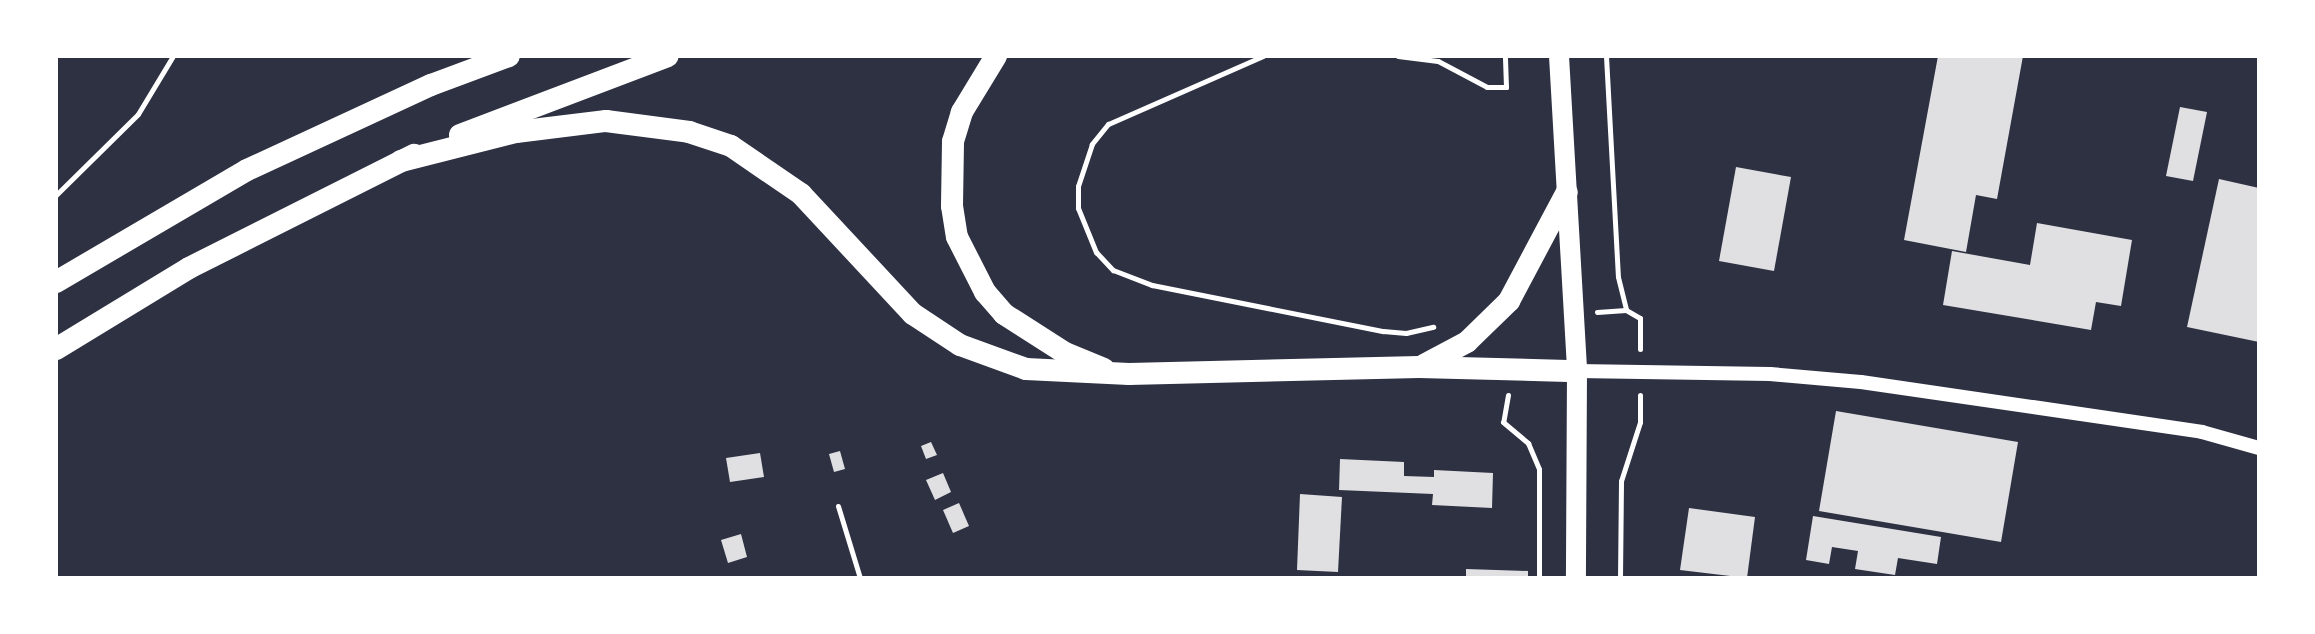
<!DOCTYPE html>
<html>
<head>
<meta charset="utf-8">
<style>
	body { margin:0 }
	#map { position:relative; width:2315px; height:634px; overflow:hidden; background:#2d3142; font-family:Signika,sans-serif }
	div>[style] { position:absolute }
	.building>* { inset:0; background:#e0e0e3 }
	.path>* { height:5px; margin:-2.5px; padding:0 2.5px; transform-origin:2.5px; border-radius:2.5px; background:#fff }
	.tertiary>* { height:14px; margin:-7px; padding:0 7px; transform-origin:7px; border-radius:7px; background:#fff }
	.primary>* { height:20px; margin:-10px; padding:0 10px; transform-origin:10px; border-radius:10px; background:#fff }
	.trunk>* { height:22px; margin:-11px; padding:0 11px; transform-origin:11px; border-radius:11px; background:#fff }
	span { translate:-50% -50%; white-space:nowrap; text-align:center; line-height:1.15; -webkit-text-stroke:8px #fff; paint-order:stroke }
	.frame { position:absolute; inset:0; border:58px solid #fff; pointer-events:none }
</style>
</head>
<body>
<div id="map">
	<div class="building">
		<i style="clip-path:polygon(1938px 56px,2023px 56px,1997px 199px,1976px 195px,1966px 252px,1904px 240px)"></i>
		<i style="clip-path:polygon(2180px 107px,2207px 112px,2193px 181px,2166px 176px)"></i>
		<i style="clip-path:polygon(1736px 167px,1791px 177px,1774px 271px,1719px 261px)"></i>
		<i style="clip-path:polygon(2219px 179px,2259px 188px,2259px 342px,2187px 327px)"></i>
		<i style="clip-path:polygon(2037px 223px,2132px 240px,2121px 306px,2096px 302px,2091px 330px,1943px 305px,1952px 251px,2030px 265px)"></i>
		<i style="clip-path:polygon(1836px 411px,2018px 442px,2001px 542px,1819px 511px)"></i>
		<i style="clip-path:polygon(931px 442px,937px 455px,926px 459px,921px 446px)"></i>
		<i style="clip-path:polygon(840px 451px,845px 469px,834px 472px,829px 454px)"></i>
		<i style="clip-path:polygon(760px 453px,764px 477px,730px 482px,726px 458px)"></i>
		<i style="clip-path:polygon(1340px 459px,1404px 462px,1404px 476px,1434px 477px,1434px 470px,1493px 473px,1492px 508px,1432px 505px,1433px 494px,1339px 490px)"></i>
		<i style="clip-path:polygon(943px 473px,951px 492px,935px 500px,926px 480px)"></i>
		<i style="clip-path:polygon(1300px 494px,1342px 497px,1338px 572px,1297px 570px)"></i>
		<i style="clip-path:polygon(959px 503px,969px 526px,953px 533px,943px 510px)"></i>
		<i style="clip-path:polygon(1689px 508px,1755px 517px,1747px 578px,1680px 570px)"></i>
		<i style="clip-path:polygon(1813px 516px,1941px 537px,1937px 564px,1898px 558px,1895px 575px,1855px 569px,1858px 551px,1832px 547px,1829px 564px,1806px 560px)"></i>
		<i style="clip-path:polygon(741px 534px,747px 557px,728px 563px,721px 540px)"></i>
		<i style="clip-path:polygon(1466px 569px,1528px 571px,1528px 578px,1466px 578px)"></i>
	</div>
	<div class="path">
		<i style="left:1263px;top:56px;width:169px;rotate:156.3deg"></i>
		<i style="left:1108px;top:124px;width:26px;rotate:129deg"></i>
		<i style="left:1092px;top:144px;width:44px;rotate:108.4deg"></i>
		<i style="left:1078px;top:186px;width:22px;rotate:90deg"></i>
		<i style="left:1078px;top:208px;width:48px;rotate:67.8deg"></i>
		<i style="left:1096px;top:252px;width:25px;rotate:47deg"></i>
		<i style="left:1113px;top:270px;width:42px;rotate:21deg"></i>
		<i style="left:1152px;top:285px;width:236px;rotate:11.3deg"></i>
		<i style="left:1383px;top:331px;width:23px;rotate:5deg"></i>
		<i style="left:1406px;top:333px;width:28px;rotate:-13deg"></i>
		<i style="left:1398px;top:56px;width:40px;rotate:7.1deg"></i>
		<i style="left:1438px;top:61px;width:55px;rotate:28deg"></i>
		<i style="left:1487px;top:87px;width:19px"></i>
		<i style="left:1506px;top:87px;width:31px;rotate:-92deg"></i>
		<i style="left:1606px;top:56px;width:221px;rotate:86.9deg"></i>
		<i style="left:1618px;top:277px;width:34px;rotate:76deg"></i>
		<i style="left:1626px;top:310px;width:16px;rotate:30deg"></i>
		<i style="left:1640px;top:318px;width:31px;rotate:90deg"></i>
		<i style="left:56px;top:195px;width:115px;rotate:-44.6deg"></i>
		<i style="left:138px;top:114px;width:68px;rotate:-58.9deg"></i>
		<i style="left:1597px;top:312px;width:29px;rotate:-4deg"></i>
		<i style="left:1508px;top:395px;width:27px;rotate:100deg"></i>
		<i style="left:1503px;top:422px;width:33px;rotate:40deg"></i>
		<i style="left:1528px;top:443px;width:28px;rotate:67deg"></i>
		<i style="left:1539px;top:469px;width:109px;rotate:90deg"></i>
		<i style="left:838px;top:506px;width:75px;rotate:73deg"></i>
		<i style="left:1620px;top:578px;width:97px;rotate:-89.4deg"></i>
		<i style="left:1621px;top:481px;width:62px;rotate:-72.1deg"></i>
		<i style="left:1640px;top:422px;width:27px;rotate:-90deg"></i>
	</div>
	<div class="tertiary">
		<i style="left:1577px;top:371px;width:193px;rotate:0.9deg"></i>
		<i style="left:1770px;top:374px;width:91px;rotate:5deg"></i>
		<i style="left:1861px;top:382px;width:345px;rotate:8.3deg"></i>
		<i style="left:2202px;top:432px;width:59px;rotate:15.7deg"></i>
	</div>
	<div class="primary">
		<i style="left:1559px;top:56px;width:316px;rotate:86.7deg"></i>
		<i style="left:1577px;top:371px;width:207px;rotate:90.3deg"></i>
	</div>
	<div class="trunk">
		<i style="left:996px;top:56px;width:66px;rotate:121.3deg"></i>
		<i style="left:962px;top:112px;width:31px;rotate:107deg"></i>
		<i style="left:953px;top:142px;width:64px;rotate:90.9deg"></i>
		<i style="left:952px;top:206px;width:31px;rotate:81deg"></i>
		<i style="left:957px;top:237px;width:62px;rotate:63deg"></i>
		<i style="left:985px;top:292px;width:29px;rotate:49deg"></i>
		<i style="left:1004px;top:314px;width:72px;rotate:32.6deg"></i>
		<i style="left:1065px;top:353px;width:42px;rotate:22.3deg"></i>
		<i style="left:460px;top:135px;width:222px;rotate:-20.8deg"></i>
		<i style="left:401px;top:161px;width:119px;rotate:-14.2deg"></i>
		<i style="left:516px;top:132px;width:91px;rotate:-7deg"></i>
		<i style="left:606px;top:121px;width:84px;rotate:7.5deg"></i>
		<i style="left:689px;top:132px;width:44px;rotate:18.4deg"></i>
		<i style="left:731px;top:146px;width:85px;rotate:34.4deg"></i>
		<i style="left:801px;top:194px;width:164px;rotate:47deg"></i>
		<i style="left:913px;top:314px;width:56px;rotate:33.4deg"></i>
		<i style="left:960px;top:345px;width:70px;rotate:20deg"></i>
		<i style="left:1026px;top:369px;width:103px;rotate:2.8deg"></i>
		<i style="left:1129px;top:374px;width:290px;rotate:-1.4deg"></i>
		<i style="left:1419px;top:367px;width:158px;rotate:1.5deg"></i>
		<i style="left:56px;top:282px;width:221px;rotate:-30.4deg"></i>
		<i style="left:247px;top:170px;width:203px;rotate:-24.8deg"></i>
		<i style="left:431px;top:85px;width:83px;rotate:-20.4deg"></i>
		<i style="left:56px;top:349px;width:156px;rotate:-31.3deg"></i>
		<i style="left:189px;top:268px;width:252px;rotate:-26.7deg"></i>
		<i style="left:1424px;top:365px;width:49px;rotate:-28.1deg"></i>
		<i style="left:1467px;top:342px;width:59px;rotate:-44.3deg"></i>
		<i style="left:1509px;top:301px;width:123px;rotate:-62deg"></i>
	</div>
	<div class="frame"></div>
</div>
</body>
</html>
